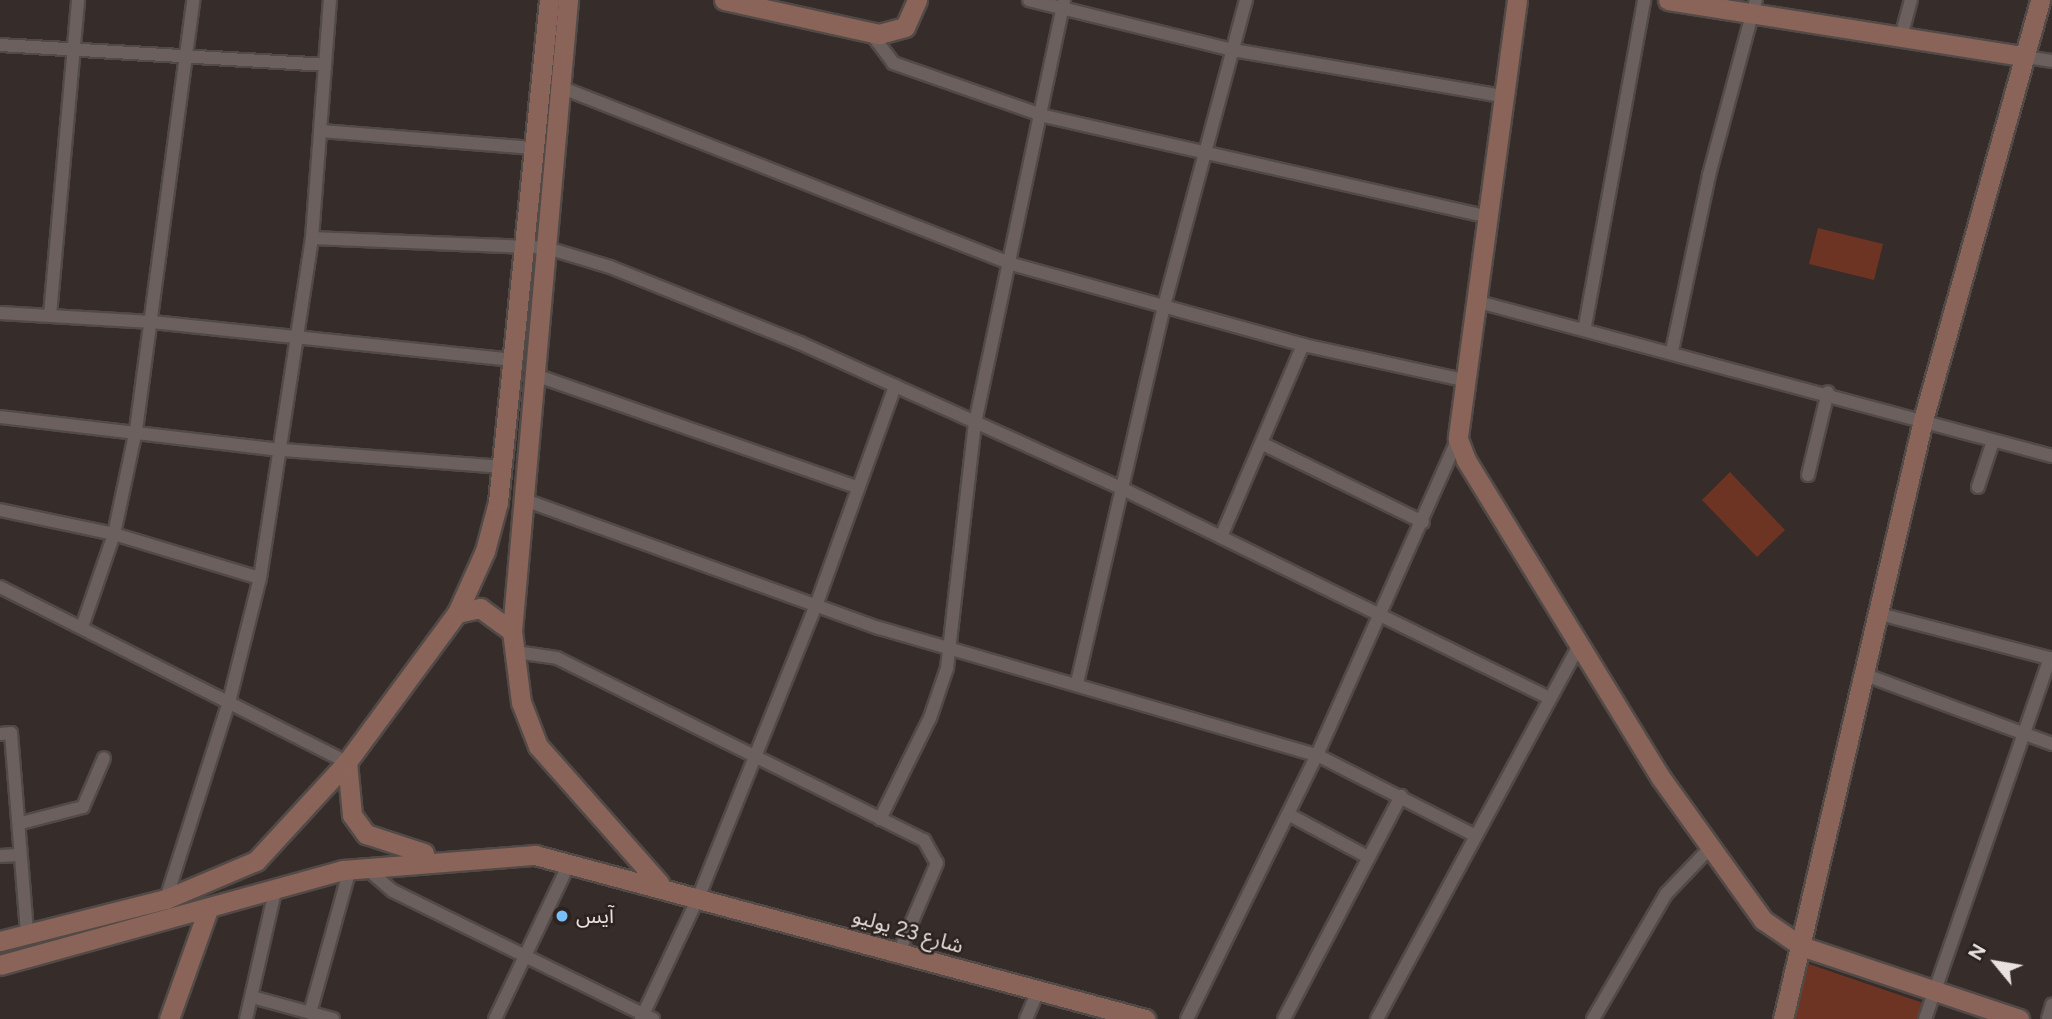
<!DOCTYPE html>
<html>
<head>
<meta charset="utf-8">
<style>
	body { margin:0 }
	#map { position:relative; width:2052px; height:1019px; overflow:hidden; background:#362c29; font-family:Figtree,"Noto Sans Arabic",sans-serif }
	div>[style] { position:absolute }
	.green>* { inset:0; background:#6d3424 }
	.roads { filter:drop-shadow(2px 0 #524a47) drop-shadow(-2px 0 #524a47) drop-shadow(0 2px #524a47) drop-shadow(0 -2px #524a47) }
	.street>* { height:12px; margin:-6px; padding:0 6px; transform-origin:6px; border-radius:6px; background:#6b605d }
	.secondary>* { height:19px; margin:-9.5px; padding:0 9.5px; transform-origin:9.5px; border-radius:9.5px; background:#8b6459 }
	.dots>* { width:19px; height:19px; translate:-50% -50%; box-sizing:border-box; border:4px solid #2c2320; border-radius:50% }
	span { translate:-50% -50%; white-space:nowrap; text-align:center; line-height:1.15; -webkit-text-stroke:5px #2c2320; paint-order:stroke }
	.poi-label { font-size:21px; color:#e8e1df }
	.left { translate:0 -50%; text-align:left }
	.street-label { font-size:21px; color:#e8e1df }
	.north { position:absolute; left:1961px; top:928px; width:70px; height:70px; -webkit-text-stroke:5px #2c2320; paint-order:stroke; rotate:300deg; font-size:19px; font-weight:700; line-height:28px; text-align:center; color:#e8e1df }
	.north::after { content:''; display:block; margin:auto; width:24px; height:32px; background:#e8e1df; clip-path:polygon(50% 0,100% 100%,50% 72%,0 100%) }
</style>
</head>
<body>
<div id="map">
	<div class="green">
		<i style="clip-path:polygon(1818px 228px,1883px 244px,1874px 280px,1809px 264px)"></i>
		<i style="clip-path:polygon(1730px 472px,1785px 530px,1757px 557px,1702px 500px)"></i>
		<i style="clip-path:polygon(1809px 964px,1926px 1004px,1921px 1019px,1790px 1019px)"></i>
	</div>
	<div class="roads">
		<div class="street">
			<i style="left:1029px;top:0;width:210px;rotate:13.8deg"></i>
			<i style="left:1233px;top:50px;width:273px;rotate:9.7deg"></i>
			<i style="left:870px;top:32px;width:39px;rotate:53deg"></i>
			<i style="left:893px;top:63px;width:160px;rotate:19.3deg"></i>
			<i style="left:1044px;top:116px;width:452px;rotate:12.8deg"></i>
			<i style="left:1901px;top:37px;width:38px;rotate:-75deg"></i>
			<i style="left:0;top:45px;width:326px;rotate:3.5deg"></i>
			<i style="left:2020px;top:56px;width:32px;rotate:9deg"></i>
			<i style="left:560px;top:87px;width:481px;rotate:21.4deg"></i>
			<i style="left:1008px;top:263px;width:306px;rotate:15.5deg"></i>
			<i style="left:1303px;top:345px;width:169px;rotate:12.3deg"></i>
			<i style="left:321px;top:131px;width:213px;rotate:4.6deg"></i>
			<i style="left:312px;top:238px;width:235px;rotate:2.4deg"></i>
			<i style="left:547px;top:248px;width:66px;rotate:16.8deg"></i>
			<i style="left:610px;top:267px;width:205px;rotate:21.8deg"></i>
			<i style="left:800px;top:343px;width:357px;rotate:24.3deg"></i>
			<i style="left:1125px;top:490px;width:470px;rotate:26.1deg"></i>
			<i style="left:1475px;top:301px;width:597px;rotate:15.04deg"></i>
			<i style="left:0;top:313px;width:152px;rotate:3.4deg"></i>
			<i style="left:152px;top:322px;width:362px;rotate:6deg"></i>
			<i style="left:50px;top:315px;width:316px;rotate:-84.9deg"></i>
			<i style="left:1585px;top:326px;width:331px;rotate:-79.7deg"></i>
			<i style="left:1672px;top:351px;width:180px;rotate:-78.1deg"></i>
			<i style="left:1709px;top:175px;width:181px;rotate:-75deg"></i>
			<i style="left:535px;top:375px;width:340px;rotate:19.2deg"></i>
			<i style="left:0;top:417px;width:285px;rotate:6.7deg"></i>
			<i style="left:283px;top:450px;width:221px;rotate:4.4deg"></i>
			<i style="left:1263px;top:444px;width:178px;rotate:26deg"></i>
			<i style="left:1808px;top:475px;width:85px;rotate:-76.5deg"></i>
			<i style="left:1978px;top:487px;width:48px;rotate:-71.9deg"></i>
			<i style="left:522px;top:499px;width:380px;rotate:19.9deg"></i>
			<i style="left:879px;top:628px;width:456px;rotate:16.2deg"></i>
			<i style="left:1317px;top:755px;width:178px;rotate:27deg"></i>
			<i style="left:0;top:510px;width:116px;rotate:11.9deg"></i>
			<i style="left:114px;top:534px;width:152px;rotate:16.8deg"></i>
			<i style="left:1221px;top:537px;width:209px;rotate:-66.9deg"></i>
			<i style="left:0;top:587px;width:389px;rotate:26.8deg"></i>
			<i style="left:1876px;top:613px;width:182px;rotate:14.6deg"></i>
			<i style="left:82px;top:627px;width:98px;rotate:-71deg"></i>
			<i style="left:114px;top:534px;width:106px;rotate:-78.1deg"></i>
			<i style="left:136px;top:430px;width:434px;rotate:-82.4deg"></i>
			<i style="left:516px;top:652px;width:41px;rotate:8.3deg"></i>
			<i style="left:557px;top:658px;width:410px;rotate:26.4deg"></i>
			<i style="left:924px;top:840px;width:26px;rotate:61deg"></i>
			<i style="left:937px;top:863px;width:97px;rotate:113.1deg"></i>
			<i style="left:1863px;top:674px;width:202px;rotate:20.3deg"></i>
			<i style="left:1077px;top:683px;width:387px;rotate:-77deg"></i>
			<i style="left:1164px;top:306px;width:317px;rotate:-75deg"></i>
			<i style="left:0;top:734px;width:11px;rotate:-5deg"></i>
			<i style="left:11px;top:733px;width:202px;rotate:85.4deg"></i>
			<i style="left:1288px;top:814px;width:89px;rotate:28.3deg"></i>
			<i style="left:880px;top:819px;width:113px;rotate:-63.7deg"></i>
			<i style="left:930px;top:718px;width:53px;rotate:-71.2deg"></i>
			<i style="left:947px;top:668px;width:247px;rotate:-83.5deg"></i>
			<i style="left:975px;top:423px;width:432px;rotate:-78.1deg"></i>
			<i style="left:21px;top:823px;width:64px;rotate:-14.5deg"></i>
			<i style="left:83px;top:807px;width:53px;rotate:-66.8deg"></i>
			<i style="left:0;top:856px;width:18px;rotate:-3deg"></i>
			<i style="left:365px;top:867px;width:37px;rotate:41deg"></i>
			<i style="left:393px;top:891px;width:290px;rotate:26.2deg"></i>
			<i style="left:166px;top:899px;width:211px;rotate:-72.3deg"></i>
			<i style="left:230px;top:698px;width:124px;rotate:-76deg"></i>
			<i style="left:260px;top:578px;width:344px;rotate:-81.3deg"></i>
			<i style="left:312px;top:238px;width:239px;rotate:-85.7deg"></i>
			<i style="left:252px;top:997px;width:84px;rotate:15.2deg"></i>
			<i style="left:310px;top:1013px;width:149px;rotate:-74.5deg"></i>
			<i style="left:246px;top:1019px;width:135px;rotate:-77.2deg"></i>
			<i style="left:495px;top:1019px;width:174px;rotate:-64.5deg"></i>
			<i style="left:641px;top:1019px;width:136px;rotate:-64.8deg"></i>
			<i style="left:699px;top:896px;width:316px;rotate:-68.1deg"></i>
			<i style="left:817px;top:603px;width:231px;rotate:-70.2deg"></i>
			<i style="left:1026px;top:1019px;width:30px;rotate:-67deg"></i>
			<i style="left:1187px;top:1019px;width:294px;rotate:-63.8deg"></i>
			<i style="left:1317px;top:755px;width:346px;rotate:-66deg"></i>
			<i style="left:1284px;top:1019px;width:252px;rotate:-62.3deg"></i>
			<i style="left:1377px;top:1019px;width:427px;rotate:-61.6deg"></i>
			<i style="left:1593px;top:1019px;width:145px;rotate:-59.7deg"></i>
			<i style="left:1666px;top:894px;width:61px;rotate:-46.3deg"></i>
			<i style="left:1925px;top:1019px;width:382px;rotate:-70.9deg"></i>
			<i style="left:2048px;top:1019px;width:15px;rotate:-74deg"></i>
		</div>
		<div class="secondary">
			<i style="left:568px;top:0;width:633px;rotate:95.07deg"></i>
			<i style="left:512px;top:631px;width:72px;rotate:82.8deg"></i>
			<i style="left:521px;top:702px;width:47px;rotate:68.9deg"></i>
			<i style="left:538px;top:746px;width:183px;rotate:48.5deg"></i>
			<i style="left:724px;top:0;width:159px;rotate:12.4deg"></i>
			<i style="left:879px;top:34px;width:27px;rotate:-15deg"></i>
			<i style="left:905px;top:27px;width:30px;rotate:-66deg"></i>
			<i style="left:1517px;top:0;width:443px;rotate:97.7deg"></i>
			<i style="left:1458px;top:439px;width:22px;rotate:69deg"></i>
			<i style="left:1466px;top:460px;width:373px;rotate:58.5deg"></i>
			<i style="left:1661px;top:778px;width:175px;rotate:54.3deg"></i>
			<i style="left:1763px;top:920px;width:46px;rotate:34.4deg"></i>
			<i style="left:1801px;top:946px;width:230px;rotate:18.5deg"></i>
			<i style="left:1668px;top:0;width:356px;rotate:9deg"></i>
			<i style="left:457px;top:613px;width:24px;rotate:-12deg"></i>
			<i style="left:480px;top:608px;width:39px;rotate:36deg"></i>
			<i style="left:347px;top:762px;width:53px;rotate:84.6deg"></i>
			<i style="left:352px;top:815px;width:24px;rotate:54deg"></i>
			<i style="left:366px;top:834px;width:61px;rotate:18.1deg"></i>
			<i style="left:0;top:941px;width:171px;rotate:-14.2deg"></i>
			<i style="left:166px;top:899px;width:98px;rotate:-22.9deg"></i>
			<i style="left:256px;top:861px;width:134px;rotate:-47.4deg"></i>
			<i style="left:347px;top:762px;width:185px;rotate:-53.6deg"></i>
			<i style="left:457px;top:613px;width:68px;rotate:-65.7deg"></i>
			<i style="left:485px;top:551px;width:51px;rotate:-75.1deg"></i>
			<i style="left:498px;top:502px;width:505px;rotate:-84.2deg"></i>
			<i style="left:0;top:965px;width:356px;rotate:-15.5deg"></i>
			<i style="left:343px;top:870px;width:193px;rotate:-4.5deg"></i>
			<i style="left:535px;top:855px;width:632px;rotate:15.05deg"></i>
			<i style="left:169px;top:1019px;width:114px;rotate:-70.4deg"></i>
			<i style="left:1783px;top:1019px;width:615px;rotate:-76.84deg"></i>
			<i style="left:1923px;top:420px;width:436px;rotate:-74.4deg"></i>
		</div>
	</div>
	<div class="dots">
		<i style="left:562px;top:916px;background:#78bff7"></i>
	</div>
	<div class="poi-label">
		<span class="left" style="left:576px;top:916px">آيس</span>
	</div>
	<div class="street-label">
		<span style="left:908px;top:931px;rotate:16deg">شارع 23 يوليو</span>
	</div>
	<div class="north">N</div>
</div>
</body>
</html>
